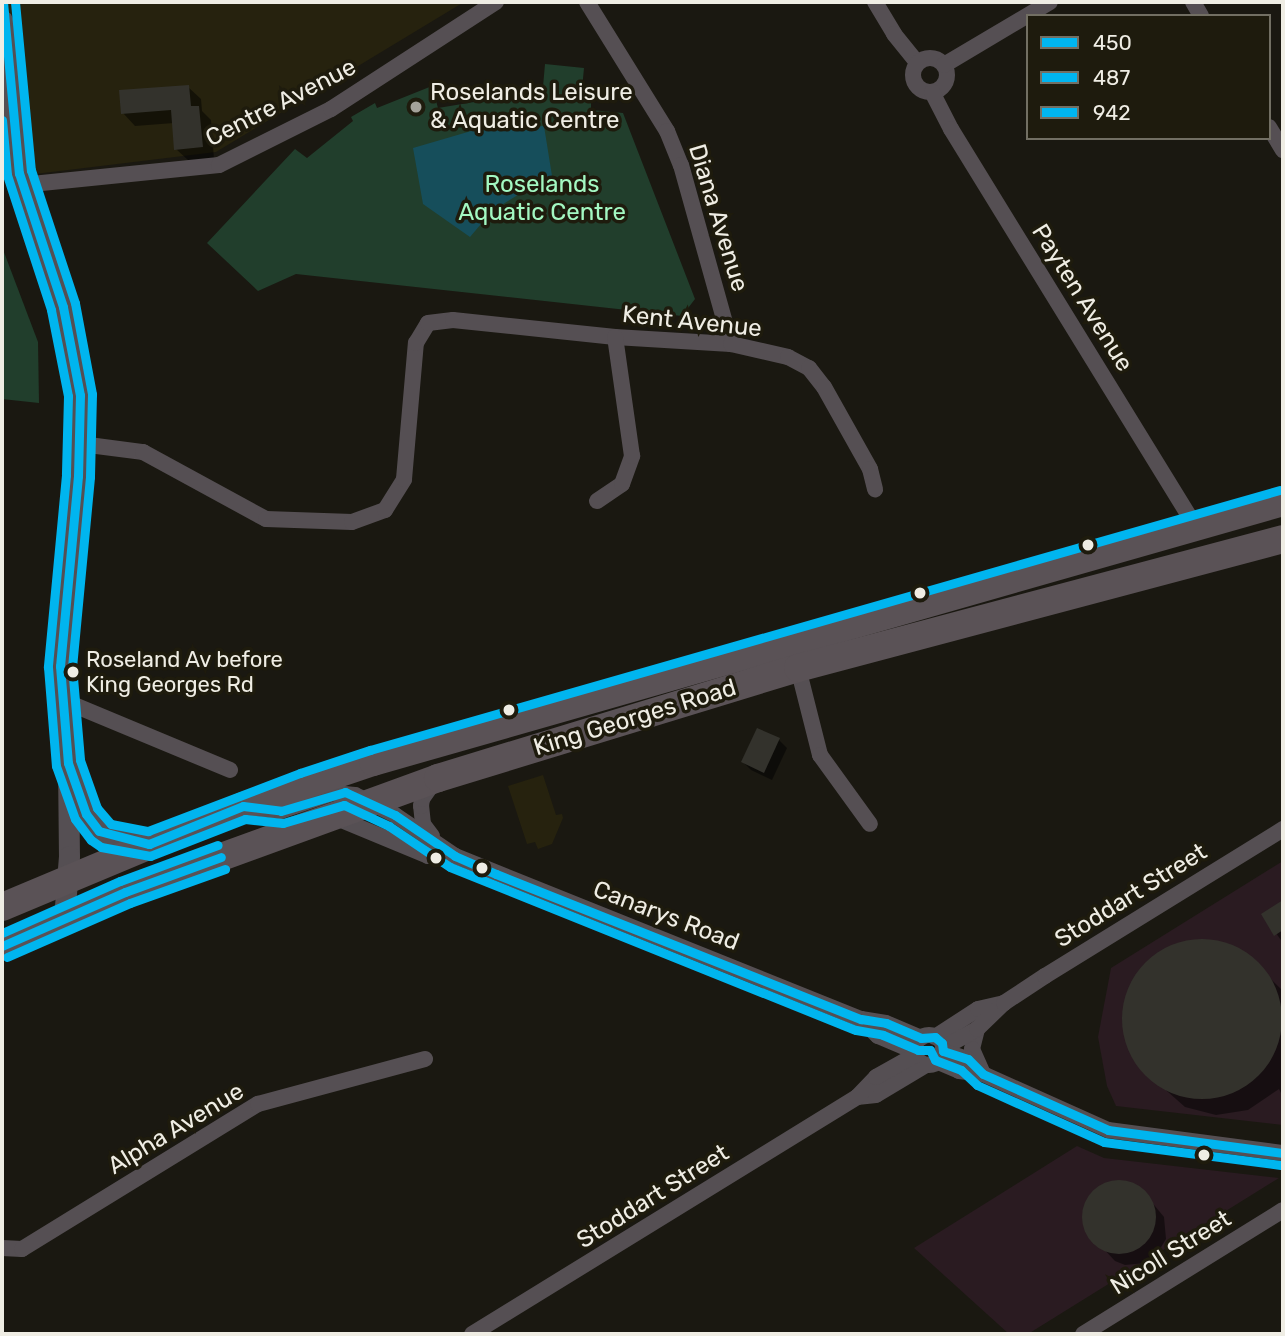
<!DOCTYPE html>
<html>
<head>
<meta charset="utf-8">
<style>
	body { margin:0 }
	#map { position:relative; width:1285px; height:1336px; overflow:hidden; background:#1a1811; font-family:Rubik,sans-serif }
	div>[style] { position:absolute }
	.built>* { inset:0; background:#26220e }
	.industrial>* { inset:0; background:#2a1b21 }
	.green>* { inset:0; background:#213e2c }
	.water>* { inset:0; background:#164e5b }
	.shadow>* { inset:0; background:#0007 }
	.building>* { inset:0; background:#33322c }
	.round { border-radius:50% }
	.minor>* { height:16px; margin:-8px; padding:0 8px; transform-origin:8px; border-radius:8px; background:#554f53 }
	.minor>.ring { margin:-8px; padding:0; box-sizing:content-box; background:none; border:16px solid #554f53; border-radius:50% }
	.tertiary>* { height:21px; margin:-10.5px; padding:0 10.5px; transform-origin:10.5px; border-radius:10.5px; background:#554f53 }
	.trunk>* { height:28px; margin:-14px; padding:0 14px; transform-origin:14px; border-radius:14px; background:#5a5256 }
	.bus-1>* { height:9px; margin:-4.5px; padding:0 4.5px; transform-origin:4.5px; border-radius:4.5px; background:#00b5ef }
	.bus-2>* { height:9px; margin:-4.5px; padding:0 4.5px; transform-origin:4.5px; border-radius:4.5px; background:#00b5ef }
	.bus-3>* { height:9px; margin:-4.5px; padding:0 4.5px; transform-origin:4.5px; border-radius:4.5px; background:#00b5ef }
	.dots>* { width:19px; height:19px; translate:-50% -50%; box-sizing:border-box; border:4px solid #1e1b0d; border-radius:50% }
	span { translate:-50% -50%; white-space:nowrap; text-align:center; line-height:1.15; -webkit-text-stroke:7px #1e1b0d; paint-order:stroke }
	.bus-label { font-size:22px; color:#efede4 }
	.left { translate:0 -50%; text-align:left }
	.poi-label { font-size:24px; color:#efede4 }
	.street-label { font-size:24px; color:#efede4 }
	.park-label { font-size:24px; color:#a3f8c2 }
	.frame { position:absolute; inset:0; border:4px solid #efede4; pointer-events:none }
	.legend { position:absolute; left:1026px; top:14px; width:245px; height:126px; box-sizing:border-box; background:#1e1b0d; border:2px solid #726f63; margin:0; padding:9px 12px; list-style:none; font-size:21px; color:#efede4 }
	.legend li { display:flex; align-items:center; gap:14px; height:35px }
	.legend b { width:35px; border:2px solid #726f63 }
</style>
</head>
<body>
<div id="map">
	<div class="built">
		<i style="clip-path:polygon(2px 2px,464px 2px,216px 152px,2px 178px)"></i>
		<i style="clip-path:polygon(543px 775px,556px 815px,562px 814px,563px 818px,552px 844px,538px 849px,535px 842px,527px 844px,508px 786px)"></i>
	</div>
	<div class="industrial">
		<i style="clip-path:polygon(1283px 861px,1283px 1125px,1116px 1106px,1107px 1086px,1098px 1037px,1111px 968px)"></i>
		<i style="clip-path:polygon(1077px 1146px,1104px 1158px,1279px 1178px,1028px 1334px,1009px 1334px,914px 1248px)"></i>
	</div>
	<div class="green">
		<i style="clip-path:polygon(545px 64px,584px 68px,582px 89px,585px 89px,585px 99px,591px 100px,591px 110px,623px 113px,695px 299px,682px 316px,296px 274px,258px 291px,207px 243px,295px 149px,307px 158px,353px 121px,351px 117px,375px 103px,377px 108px,432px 86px,438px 108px,486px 100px,542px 98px)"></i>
		<i style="clip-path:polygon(2px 247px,38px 342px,39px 403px,2px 399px)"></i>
	</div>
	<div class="water">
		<i style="clip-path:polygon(544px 126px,553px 182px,521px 193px,492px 211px,470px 237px,423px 204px,413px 148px,478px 129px)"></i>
	</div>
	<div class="shadow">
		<i style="clip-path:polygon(188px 87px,201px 99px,202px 111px,211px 120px,214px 159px,189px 161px,176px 149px,174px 123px,135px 126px,123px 113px)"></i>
		<i style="clip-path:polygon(779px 740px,787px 748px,772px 780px,751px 770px,743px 762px)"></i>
		<i style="clip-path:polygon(1283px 902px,1283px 943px,1263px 915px)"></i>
		<i style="clip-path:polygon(1212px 941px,1241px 950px,1283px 991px,1283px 1097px,1279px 1089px,1248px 1110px,1216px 1115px,1185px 1107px,1142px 1069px,1127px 1042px,1124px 1011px,1133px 981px,1153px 957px,1181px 943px)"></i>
		<i style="clip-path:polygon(1126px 1183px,1145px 1194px,1164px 1217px,1166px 1239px,1155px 1257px,1146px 1263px,1125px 1265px,1115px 1261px,1087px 1231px,1085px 1210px,1096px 1191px,1105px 1185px)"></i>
	</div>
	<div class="building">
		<i style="clip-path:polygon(189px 85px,191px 106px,199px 106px,203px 147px,174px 150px,171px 110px,121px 114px,119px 90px)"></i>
		<i style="clip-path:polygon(757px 728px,780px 738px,764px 773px,741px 762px)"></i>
		<i style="clip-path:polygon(1283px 900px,1283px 930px,1274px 936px,1261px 914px)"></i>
		<i class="round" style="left:1122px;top:939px;width:160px;height:160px"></i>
		<i class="round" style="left:1082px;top:1180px;width:74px;height:74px"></i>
	</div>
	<div class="minor">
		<i style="left:587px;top:2px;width:152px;rotate:58.2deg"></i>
		<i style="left:667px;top:131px;width:37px;rotate:68deg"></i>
		<i style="left:681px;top:165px;width:186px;rotate:74.4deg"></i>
		<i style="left:875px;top:2px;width:37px;rotate:59deg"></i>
		<i style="left:894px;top:34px;width:36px;rotate:51deg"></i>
		<i style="left:1193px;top:2px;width:16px;rotate:60deg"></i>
		<i class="ring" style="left:913px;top:58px;width:18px;height:18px"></i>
		<i style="left:944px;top:65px;width:123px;rotate:-30.7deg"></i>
		<i style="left:932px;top:92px;width:42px;rotate:62.8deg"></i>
		<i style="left:951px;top:129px;width:466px;rotate:58.4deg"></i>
		<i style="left:1269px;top:127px;width:27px;rotate:59deg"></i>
		<i style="left:22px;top:185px;width:198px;rotate:-5.8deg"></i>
		<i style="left:219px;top:165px;width:125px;rotate:-26.6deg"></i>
		<i style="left:331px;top:109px;width:197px;rotate:-33deg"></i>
		<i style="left:81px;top:444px;width:63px;rotate:7.4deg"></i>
		<i style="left:143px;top:452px;width:140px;rotate:28.6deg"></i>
		<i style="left:266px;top:519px;width:86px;rotate:2deg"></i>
		<i style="left:352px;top:522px;width:35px;rotate:-20deg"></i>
		<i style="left:385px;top:510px;width:36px;rotate:-58deg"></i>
		<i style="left:404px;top:479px;width:137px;rotate:-85deg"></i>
		<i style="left:416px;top:343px;width:23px;rotate:-59deg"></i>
		<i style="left:428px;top:323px;width:25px;rotate:-7deg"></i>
		<i style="left:453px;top:320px;width:163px;rotate:6deg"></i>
		<i style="left:615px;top:337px;width:116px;rotate:3.5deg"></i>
		<i style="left:731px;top:344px;width:58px;rotate:12.8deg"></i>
		<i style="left:788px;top:357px;width:24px;rotate:28deg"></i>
		<i style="left:809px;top:368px;width:24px;rotate:52deg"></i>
		<i style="left:824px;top:387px;width:94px;rotate:60.7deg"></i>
		<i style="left:870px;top:469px;width:21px;rotate:76deg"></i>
		<i style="left:597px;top:501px;width:30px;rotate:-34deg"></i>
		<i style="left:622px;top:484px;width:30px;rotate:-70deg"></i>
		<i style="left:632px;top:456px;width:120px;rotate:-98.1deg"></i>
		<i style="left:798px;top:668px;width:90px;rotate:75.8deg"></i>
		<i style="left:820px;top:755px;width:85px;rotate:54.1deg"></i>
		<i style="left:62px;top:700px;width:182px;rotate:22.6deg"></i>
		<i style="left:252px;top:808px;width:29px;rotate:6deg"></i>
		<i style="left:281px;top:811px;width:55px;rotate:-19.1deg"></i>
		<i style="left:333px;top:793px;width:22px;rotate:5deg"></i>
		<i style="left:355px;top:795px;width:45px;rotate:26.6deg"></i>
		<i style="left:395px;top:815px;width:73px;rotate:34.3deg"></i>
		<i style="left:455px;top:856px;width:437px;rotate:21.9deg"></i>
		<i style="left:861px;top:1019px;width:25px;rotate:9deg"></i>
		<i style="left:886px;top:1023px;width:38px;rotate:23deg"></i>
		<i style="left:332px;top:816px;width:104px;rotate:22.6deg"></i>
		<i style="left:428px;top:856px;width:27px"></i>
		<i style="left:432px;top:836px;width:15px;rotate:-127deg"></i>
		<i style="left:423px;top:824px;width:18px;rotate:-96deg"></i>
		<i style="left:421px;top:806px;width:7px;rotate:-82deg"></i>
		<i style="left:422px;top:799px;width:21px;rotate:-55deg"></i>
		<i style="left:861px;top:1019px;width:24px;rotate:45deg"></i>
		<i style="left:878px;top:1036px;width:39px;rotate:23deg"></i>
		<i style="left:977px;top:1029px;width:21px;rotate:104deg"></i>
		<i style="left:972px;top:1049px;width:27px;rotate:66deg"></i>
		<i class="ring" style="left:914px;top:1035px;width:14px;height:14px"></i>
		<i style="left:935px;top:1037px;width:51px;rotate:-33.1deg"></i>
		<i style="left:978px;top:1009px;width:27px;rotate:-13deg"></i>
		<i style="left:943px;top:1048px;width:39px;rotate:-29deg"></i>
		<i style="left:977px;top:1029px;width:37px;rotate:-44deg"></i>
		<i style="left:1004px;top:1003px;width:49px;rotate:-33.4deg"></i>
		<i style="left:1045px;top:976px;width:280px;rotate:-31.7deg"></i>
		<i style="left:943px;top:1051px;width:26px;rotate:18deg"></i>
		<i style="left:968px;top:1059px;width:15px;rotate:48deg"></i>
		<i style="left:938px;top:1062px;width:23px;rotate:23deg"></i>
		<i style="left:959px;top:1071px;width:24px;rotate:7deg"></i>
		<i style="left:983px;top:1074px;width:137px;rotate:24.1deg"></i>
		<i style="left:1108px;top:1130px;width:177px;rotate:7.5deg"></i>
		<i style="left:857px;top:1097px;width:19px;rotate:-6deg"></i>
		<i style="left:876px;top:1095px;width:58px;rotate:-31deg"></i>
		<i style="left:2px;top:1248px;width:20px;rotate:3deg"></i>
		<i style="left:22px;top:1249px;width:277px;rotate:-31.6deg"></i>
		<i style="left:258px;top:1104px;width:173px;rotate:-15.1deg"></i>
		<i style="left:472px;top:1334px;width:452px;rotate:-31.6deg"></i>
		<i style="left:857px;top:1097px;width:28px;rotate:-46deg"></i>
		<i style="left:876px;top:1077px;width:45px;rotate:-29.4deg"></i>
		<i style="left:1083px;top:1334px;width:235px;rotate:-31.8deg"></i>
	</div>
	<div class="tertiary">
		<i style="left:2px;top:20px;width:16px;rotate:72deg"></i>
		<i style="left:7px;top:35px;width:139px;rotate:85deg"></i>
		<i style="left:19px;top:173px;width:141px;rotate:71.8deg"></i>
		<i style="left:63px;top:307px;width:90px;rotate:79.1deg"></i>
		<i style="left:80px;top:395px;width:81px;rotate:91.4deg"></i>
		<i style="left:78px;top:476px;width:191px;rotate:95.4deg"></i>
		<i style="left:60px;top:666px;width:97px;rotate:85.3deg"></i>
		<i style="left:68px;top:763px;width:93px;rotate:89.4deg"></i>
		<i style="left:69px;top:856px;width:62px;rotate:94.6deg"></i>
		<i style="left:73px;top:778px;width:38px;rotate:70deg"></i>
		<i style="left:86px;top:814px;width:21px;rotate:53deg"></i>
		<i style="left:99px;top:831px;width:7px;rotate:34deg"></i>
		<i style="left:105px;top:835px;width:45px;rotate:11.6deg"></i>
	</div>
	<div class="trunk">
		<i style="left:2px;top:907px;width:261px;rotate:-22.7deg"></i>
		<i style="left:243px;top:806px;width:137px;rotate:-18.7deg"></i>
		<i style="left:373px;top:762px;width:946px;rotate:-15.95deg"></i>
		<i style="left:2px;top:946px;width:134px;rotate:-23.7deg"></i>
		<i style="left:125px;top:892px;width:333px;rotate:-20deg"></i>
		<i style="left:438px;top:778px;width:376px;rotate:-17deg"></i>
		<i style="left:798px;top:668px;width:502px;rotate:-14.89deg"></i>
	</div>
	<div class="bus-1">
		<i style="left:3px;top:2px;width:172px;rotate:84.7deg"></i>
		<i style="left:19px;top:173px;width:141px;rotate:71.8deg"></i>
		<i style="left:63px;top:307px;width:90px;rotate:79.1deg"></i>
		<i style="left:80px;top:395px;width:81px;rotate:91.4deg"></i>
		<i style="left:78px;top:476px;width:191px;rotate:95.4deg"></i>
		<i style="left:60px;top:666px;width:97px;rotate:85.3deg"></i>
		<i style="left:68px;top:763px;width:54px;rotate:70.6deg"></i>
		<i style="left:86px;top:814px;width:21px;rotate:53deg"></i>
		<i style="left:99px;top:831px;width:52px;rotate:14.6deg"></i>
		<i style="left:149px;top:844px;width:101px;rotate:-22deg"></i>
		<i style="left:243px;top:806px;width:38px;rotate:7deg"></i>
		<i style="left:281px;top:811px;width:67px;rotate:-16.5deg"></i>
		<i style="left:345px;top:792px;width:55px;rotate:24.7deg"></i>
		<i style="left:395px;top:815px;width:73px;rotate:34.3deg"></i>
		<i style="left:455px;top:856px;width:45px;rotate:23.7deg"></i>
		<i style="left:496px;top:874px;width:393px;rotate:21.7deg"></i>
		<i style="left:861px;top:1019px;width:25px;rotate:9deg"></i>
		<i style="left:886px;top:1023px;width:38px;rotate:23deg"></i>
		<i style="left:921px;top:1038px;width:14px;rotate:-4deg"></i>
		<i style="left:935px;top:1037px;width:9px;rotate:41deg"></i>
		<i style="left:942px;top:1043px;width:8px;rotate:83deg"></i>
		<i style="left:943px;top:1051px;width:26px;rotate:18deg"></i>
		<i style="left:968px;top:1059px;width:21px;rotate:45deg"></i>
		<i style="left:983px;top:1074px;width:137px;rotate:24.1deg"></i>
		<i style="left:1108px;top:1130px;width:177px;rotate:7.5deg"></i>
		<i style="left:2px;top:946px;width:134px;rotate:-23.7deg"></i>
		<i style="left:125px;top:892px;width:102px;rotate:-20deg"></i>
	</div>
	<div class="bus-2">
		<i style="left:2px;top:120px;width:55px;rotate:84.8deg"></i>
		<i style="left:7px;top:175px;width:142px;rotate:71.9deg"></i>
		<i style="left:51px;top:310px;width:88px;rotate:78.8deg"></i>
		<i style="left:68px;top:396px;width:79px;rotate:91.5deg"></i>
		<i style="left:66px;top:475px;width:193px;rotate:95.4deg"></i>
		<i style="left:48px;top:667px;width:99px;rotate:85.4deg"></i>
		<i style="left:56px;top:766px;width:56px;rotate:70.3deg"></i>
		<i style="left:75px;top:819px;width:26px;rotate:53deg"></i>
		<i style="left:91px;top:840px;width:12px;rotate:35deg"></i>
		<i style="left:101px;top:847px;width:50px;rotate:10.4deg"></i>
		<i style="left:150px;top:856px;width:102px;rotate:-21.3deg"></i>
		<i style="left:245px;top:819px;width:38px;rotate:6deg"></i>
		<i style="left:283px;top:823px;width:64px;rotate:-16.4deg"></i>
		<i style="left:344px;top:805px;width:50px;rotate:25deg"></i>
		<i style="left:389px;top:826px;width:73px;rotate:33.9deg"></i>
		<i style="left:450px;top:867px;width:437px;rotate:21.9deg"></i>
		<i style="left:856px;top:1030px;width:27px;rotate:10deg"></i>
		<i style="left:883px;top:1035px;width:38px;rotate:23deg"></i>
		<i style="left:918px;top:1050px;width:12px"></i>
		<i style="left:930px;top:1050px;width:11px;rotate:63deg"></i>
		<i style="left:935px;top:1060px;width:28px;rotate:21deg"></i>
		<i style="left:961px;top:1070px;width:22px;rotate:43deg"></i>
		<i style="left:977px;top:1085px;width:139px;rotate:24.2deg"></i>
		<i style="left:1104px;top:1142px;width:178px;rotate:7.4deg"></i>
		<i style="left:7px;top:957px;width:134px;rotate:-23.7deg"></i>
		<i style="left:130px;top:903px;width:101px;rotate:-19.7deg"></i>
	</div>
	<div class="bus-3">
		<i style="left:15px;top:2px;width:169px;rotate:84.6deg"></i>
		<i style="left:31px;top:170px;width:140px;rotate:71.7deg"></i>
		<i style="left:75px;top:303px;width:93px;rotate:79.4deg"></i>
		<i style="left:92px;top:394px;width:83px;rotate:91.4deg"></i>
		<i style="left:90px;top:477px;width:190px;rotate:95.4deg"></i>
		<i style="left:72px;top:666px;width:94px;rotate:85.1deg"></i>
		<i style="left:80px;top:760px;width:51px;rotate:70.5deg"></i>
		<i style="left:97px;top:808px;width:21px;rotate:49deg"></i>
		<i style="left:111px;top:824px;width:38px;rotate:11deg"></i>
		<i style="left:148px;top:831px;width:163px;rotate:-20.9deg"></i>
		<i style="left:300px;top:773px;width:74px;rotate:-18.2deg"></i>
		<i style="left:370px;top:750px;width:946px;rotate:-15.95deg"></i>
		<i style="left:2px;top:933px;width:129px;rotate:-23.8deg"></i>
		<i style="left:120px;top:881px;width:104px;rotate:-20.2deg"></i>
	</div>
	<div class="dots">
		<i style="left:416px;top:107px;background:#a4a29a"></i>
		<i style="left:1088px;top:545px;background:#efede4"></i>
		<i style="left:920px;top:593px;background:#efede4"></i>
		<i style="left:73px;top:672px;background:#efede4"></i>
		<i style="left:509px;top:710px;background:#efede4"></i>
		<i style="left:436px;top:858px;background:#efede4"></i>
		<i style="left:482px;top:868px;background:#efede4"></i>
		<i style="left:1204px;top:1155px;background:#efede4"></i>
	</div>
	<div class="bus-label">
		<span class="left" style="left:86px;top:672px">Roseland Av before<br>King Georges Rd</span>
	</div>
	<div class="poi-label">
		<span class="left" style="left:430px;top:107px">Roselands Leisure<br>&amp; Aquatic Centre</span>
	</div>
	<div class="street-label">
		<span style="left:281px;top:103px;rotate:-27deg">Centre Avenue</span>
		<span style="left:718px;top:218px;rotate:73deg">Diana Avenue</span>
		<span style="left:1082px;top:298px;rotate:58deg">Payten Avenue</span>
		<span style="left:692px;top:322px;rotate:6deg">Kent Avenue</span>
		<span style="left:635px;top:718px;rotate:-17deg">King Georges Road</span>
		<span style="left:1131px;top:896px;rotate:-32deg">Stoddart Street</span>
		<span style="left:666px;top:916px;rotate:21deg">Canarys Road</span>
		<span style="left:176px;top:1129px;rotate:-31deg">Alpha Avenue</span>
		<span style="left:653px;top:1197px;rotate:-32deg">Stoddart Street</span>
		<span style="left:1171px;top:1253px;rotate:-32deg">Nicoll Street</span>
	</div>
	<div class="park-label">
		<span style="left:542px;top:199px">Roselands<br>Aquatic Centre</span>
	</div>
	<div class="frame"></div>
	<ul class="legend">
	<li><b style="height:9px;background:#00b5ef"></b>450</li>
	<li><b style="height:9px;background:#00b5ef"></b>487</li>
	<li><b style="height:9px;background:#00b5ef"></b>942</li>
	</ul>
</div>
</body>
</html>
